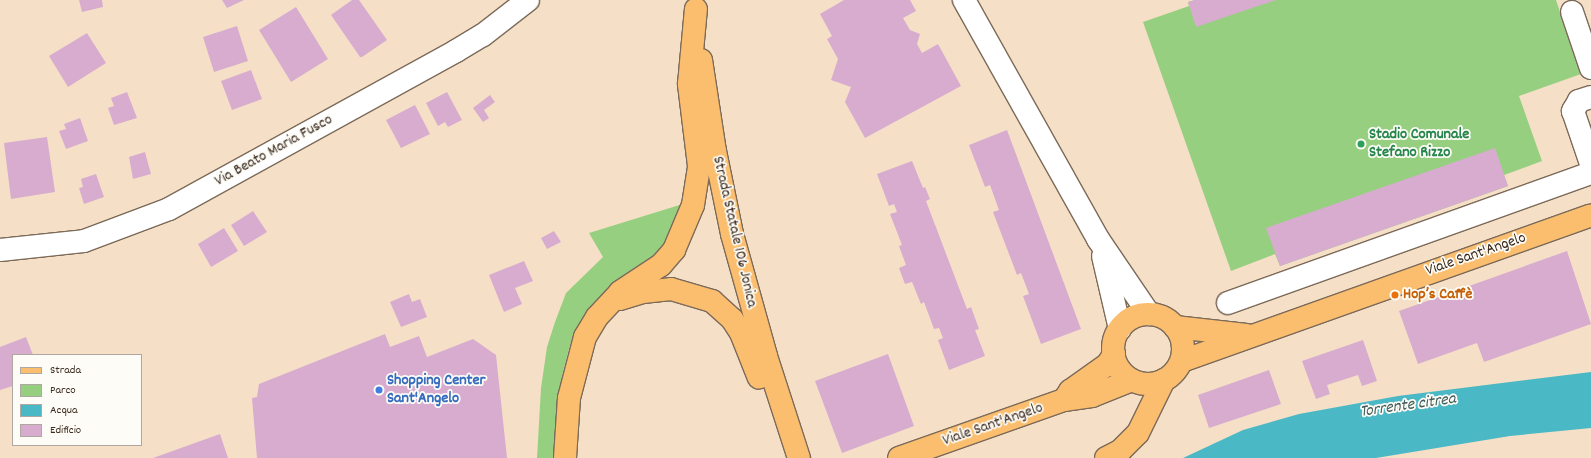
<!DOCTYPE html>
<html>
<head>
<meta charset="utf-8">
<style>
	body { margin:0 }
	#map { position:relative; width:1591px; height:458px; overflow:hidden; background:#f5e0c7; font-family:Dekko,sans-serif }
	div>[style] { position:absolute }
	.green>* { inset:0; background:#97cf81 }
	.water>* { inset:0; background:#4bb8c6 }
	.building>* { inset:0; background:#d7accf }
	.roads { filter:drop-shadow(1px 0 #7c6a59) drop-shadow(-1px 0 #7c6a59) drop-shadow(0 1px #7c6a59) drop-shadow(0 -1px #7c6a59) }
	.minor>* { height:22px; margin:-11px; padding:0 11px; transform-origin:11px; border-radius:11px; background:#fff }
	.major>* { height:22px; margin:-11px; padding:0 11px; transform-origin:11px; border-radius:11px; background:#fbbe6e }
	.major>.ring { margin:-11px; padding:0; box-sizing:content-box; background:none; border:22px solid #fbbe6e; border-radius:50% }
	.dots>* { width:11px; height:11px; translate:-50% -50%; box-sizing:border-box; border:2px solid #fdfcf7; border-radius:50% }
	span { translate:-50% -50%; white-space:nowrap; text-align:center; line-height:1.15; -webkit-text-stroke:3.5px #fdfcf7; paint-order:stroke }
	.leisure-label { font-size:16px; color:#27864d; font-weight:700 }
	.left { translate:0 -50%; text-align:left }
	.street-label { font-size:16px; color:#3b2a1e }
	.food-label { font-size:16px; color:#c56008; font-weight:700 }
	.shop-label { font-size:16px; color:#366cbe; font-weight:700 }
	.water-label { font-size:17px; color:#415c59; font-style:italic }
	.legend { position:absolute; left:12px; top:354px; width:130px; height:92px; box-sizing:border-box; background:#fdfcf7; border:1px solid #afa8a0; margin:0; padding:5px 7px; list-style:none; font-size:12px; color:#3b2a1e }
	.legend li { display:flex; align-items:center; gap:8px; height:20px }
	.legend b { width:20px; border:1px solid #afa8a0 }
</style>
</head>
<body>
<div id="map">
	<div class="green">
		<i style="clip-path:polygon(1195px 0,1556px 0,1581px 74px,1519px 96px,1542px 161px,1504px 175px,1508px 186px,1280px 266px,1275px 254px,1231px 271px,1143px 22px,1189px 6px,1188px 2px)"></i>
		<i style="clip-path:polygon(686px 203px,669px 246px,585px 316px,579px 325px,570px 345px,562px 376px,556px 458px,537px 458px,541px 388px,547px 347px,555px 322px,566px 293px,603px 257px,589px 233px)"></i>
	</div>
	<div class="water">
		<i style="clip-path:polygon(1591px 372px,1591px 428px,1510px 436px,1376px 458px,1183px 458px,1243px 430px,1299px 414px,1398px 396px)"></i>
	</div>
	<div class="building">
		<i style="clip-path:polygon(79px 0,102px 0,103px 7px,82px 12px)"></i>
		<i style="clip-path:polygon(222px 0,244px 0,227px 8px)"></i>
		<i style="clip-path:polygon(352px 0,359px 0,387px 40px,362px 57px,360px 57px,331px 15px)"></i>
		<i style="clip-path:polygon(844px 0,910px 0,916px 11px,903px 18px,910px 30px,920px 34px,917px 44px,922px 53px,938px 44px,961px 86px,865px 138px,845px 102px,851px 87px,831px 80px,838px 59px,827px 39px,832px 36px,820px 14px)"></i>
		<i style="clip-path:polygon(1195px 0,1276px 0,1196px 27px,1188px 2px)"></i>
		<i style="clip-path:polygon(296px 7px,328px 59px,291px 82px,259px 30px)"></i>
		<i style="clip-path:polygon(237px 26px,248px 61px,214px 72px,203px 37px)"></i>
		<i style="clip-path:polygon(87px 33px,106px 63px,68px 87px,49px 56px)"></i>
		<i style="clip-path:polygon(251px 70px,262px 99px,232px 110px,221px 81px)"></i>
		<i style="clip-path:polygon(127px 92px,137px 118px,114px 125px,108px 108px,114px 106px,111px 98px)"></i>
		<i style="clip-path:polygon(447px 92px,462px 120px,448px 127px,445px 122px,438px 126px,426px 103px)"></i>
		<i style="clip-path:polygon(490px 95px,495px 102px,484px 110px,489px 118px,483px 122px,473px 108px)"></i>
		<i style="clip-path:polygon(415px 105px,430px 134px,401px 148px,386px 120px)"></i>
		<i style="clip-path:polygon(80px 118px,88px 141px,66px 149px,59px 131px,66px 129px,64px 124px)"></i>
		<i style="clip-path:polygon(1007px 130px,1081px 329px,1041px 344px,1023px 296px,1029px 294px,1021px 273px,1017px 275px,993px 212px,999px 210px,990px 185px,985px 187px,969px 145px)"></i>
		<i style="clip-path:polygon(47px 137px,55px 192px,11px 199px,4px 143px)"></i>
		<i style="clip-path:polygon(1495px 148px,1508px 186px,1280px 266px,1266px 228px)"></i>
		<i style="clip-path:polygon(145px 152px,151px 174px,133px 179px,129px 157px)"></i>
		<i style="clip-path:polygon(912px 161px,923px 188px,925px 187px,930px 199px,926px 201px,967px 309px,971px 307px,979px 329px,975px 330px,985px 356px,949px 370px,938px 340px,943px 338px,939px 328px,934px 329px,924px 302px,921px 304px,912px 282px,905px 284px,899px 268px,906px 265px,899px 246px,902px 245px,890px 214px,897px 212px,894px 204px,889px 206px,877px 174px)"></i>
		<i style="clip-path:polygon(96px 174px,104px 197px,84px 204px,79px 188px,83px 187px,81px 179px)"></i>
		<i style="clip-path:polygon(253px 211px,267px 232px,244px 246px,231px 225px)"></i>
		<i style="clip-path:polygon(224px 228px,238px 251px,211px 267px,198px 244px)"></i>
		<i style="clip-path:polygon(554px 231px,561px 242px,547px 249px,541px 238px)"></i>
		<i style="clip-path:polygon(1567px 251px,1591px 324px,1484px 362px,1477px 343px,1418px 364px,1399px 311px)"></i>
		<i style="clip-path:polygon(524px 261px,533px 281px,515px 288px,522px 304px,504px 312px,489px 275px)"></i>
		<i style="clip-path:polygon(409px 294px,412px 302px,420px 299px,427px 317px,401px 327px,390px 302px)"></i>
		<i style="clip-path:polygon(385px 334px,390px 347px,419px 336px,427px 357px,473px 339px,496px 355px,507px 458px,257px 458px,252px 398px,257px 397px,259px 384px)"></i>
		<i style="clip-path:polygon(26px 337px,33px 355px,13px 355px,13px 386px,0 390px,0 347px)"></i>
		<i style="clip-path:polygon(1363px 340px,1377px 381px,1362px 386px,1358px 375px,1327px 385px,1330px 394px,1316px 399px,1302px 361px)"></i>
		<i style="clip-path:polygon(888px 354px,914px 426px,842px 453px,815px 381px)"></i>
		<i style="clip-path:polygon(1269px 370px,1281px 404px,1209px 428px,1198px 395px)"></i>
		<i style="clip-path:polygon(220px 434px,228px 458px,153px 458px)"></i>
	</div>
	<div class="roads">
		<div class="minor">
			<i style="left:964px;top:0;width:274px;rotate:60.7deg"></i>
			<i style="left:1098px;top:239px;width:91px;rotate:55.8deg"></i>
			<i style="left:1572px;top:12px;width:59px;rotate:71.3deg"></i>
			<i style="left:1591px;top:97px;width:13px;rotate:162deg"></i>
			<i style="left:1579px;top:101px;width:12px;rotate:121deg"></i>
			<i style="left:1573px;top:111px;width:56px;rotate:71.2deg"></i>
			<i style="left:0;top:250px;width:84px;rotate:-6.1deg"></i>
			<i style="left:84px;top:241px;width:91px;rotate:-20.6deg"></i>
			<i style="left:169px;top:209px;width:328px;rotate:-28.8deg"></i>
			<i style="left:456px;top:51px;width:31px;rotate:-31deg"></i>
			<i style="left:483px;top:35px;width:57px;rotate:-37.9deg"></i>
			<i style="left:1103px;top:256px;width:75px;rotate:76.9deg"></i>
			<i style="left:1228px;top:303px;width:386px;rotate:-19.7deg"></i>
		</div>
		<div class="major">
			<i style="left:701px;top:60px;width:92px;rotate:81.3deg"></i>
			<i style="left:715px;top:151px;width:85px;rotate:78.4deg"></i>
			<i style="left:732px;top:234px;width:127px;rotate:74.4deg"></i>
			<i style="left:766px;top:356px;width:107px;rotate:72.1deg"></i>
			<i style="left:620px;top:299px;width:24px;rotate:-17deg"></i>
			<i style="left:643px;top:292px;width:28px;rotate:-6deg"></i>
			<i style="left:671px;top:289px;width:43px;rotate:16.3deg"></i>
			<i style="left:712px;top:301px;width:27px;rotate:42deg"></i>
			<i style="left:732px;top:319px;width:17px;rotate:57deg"></i>
			<i style="left:741px;top:333px;width:48px;rotate:68.2deg"></i>
			<i class="ring" style="left:1113px;top:314px;width:48px;height:48px"></i>
			<i style="left:1175px;top:327px;width:72px;rotate:6.3deg"></i>
			<i style="left:1182px;top:361px;width:434px;rotate:-19.6deg"></i>
			<i style="left:1064px;top:400px;width:11px;rotate:-56deg"></i>
			<i style="left:1070px;top:391px;width:47px;rotate:-35.4deg"></i>
			<i style="left:1108px;top:364px;width:12px;rotate:-59deg"></i>
			<i style="left:565px;top:458px;width:60px;rotate:-86.2deg"></i>
			<i style="left:569px;top:398px;width:63px;rotate:-75.3deg"></i>
			<i style="left:585px;top:337px;width:23px;rotate:-59deg"></i>
			<i style="left:597px;top:317px;width:34px;rotate:-47deg"></i>
			<i style="left:620px;top:292px;width:49px;rotate:-33.4deg"></i>
			<i style="left:661px;top:265px;width:20px;rotate:-49deg"></i>
			<i style="left:674px;top:250px;width:49px;rotate:-67.1deg"></i>
			<i style="left:693px;top:205px;width:39px;rotate:-81deg"></i>
			<i style="left:699px;top:166px;width:83px;rotate:-97deg"></i>
			<i style="left:689px;top:84px;width:75px;rotate:-84.7deg"></i>
			<i style="left:899px;top:458px;width:175px;rotate:-19.4deg"></i>
			<i style="left:1064px;top:400px;width:28px;rotate:-8deg"></i>
			<i style="left:1092px;top:396px;width:43px;rotate:-21.8deg"></i>
			<i style="left:1106px;top:458px;width:16px;rotate:-27deg"></i>
			<i style="left:1120px;top:451px;width:25px;rotate:-45deg"></i>
			<i style="left:1138px;top:433px;width:59px;rotate:-63.9deg"></i>
		</div>
	</div>
	<div class="dots">
		<i style="left:1361px;top:144px;background:#2e9e5b"></i>
		<i style="left:1395px;top:295px;background:#e8710a"></i>
		<i style="left:379px;top:390px;background:#3f7fe0"></i>
	</div>
	<div class="leisure-label">
		<span class="left" style="left:1369px;top:144px">Stadio Comunale<br>Stefano Rizzo</span>
	</div>
	<div class="street-label">
		<span style="left:274px;top:151px;rotate:-29deg">Via Beato Maria Fusco</span>
		<span style="left:734px;top:232px;rotate:77deg">Strada Statale 106 Jonica</span>
		<span style="left:1476px;top:255px;rotate:-19deg">Viale Sant'Angelo</span>
		<span style="left:993px;top:425px;rotate:-19deg">Viale Sant'Angelo</span>
	</div>
	<div class="food-label">
		<span class="left" style="left:1403px;top:295px">Hop’s Caffè</span>
	</div>
	<div class="shop-label">
		<span class="left" style="left:387px;top:390px">Shopping Center<br>Sant'Angelo</span>
	</div>
	<div class="water-label">
		<span style="left:1408px;top:407px;rotate:-8deg">Torrente citrea</span>
	</div>
	<ul class="legend">
	<li><b style="height:5px;background:#fbbe6e"></b>Strada</li>
	<li><b style="height:11px;background:#97cf81"></b>Parco</li>
	<li><b style="height:11px;background:#4bb8c6"></b>Acqua</li>
	<li><b style="height:11px;background:#d7accf"></b>Edificio</li>
	</ul>
</div>
</body>
</html>
